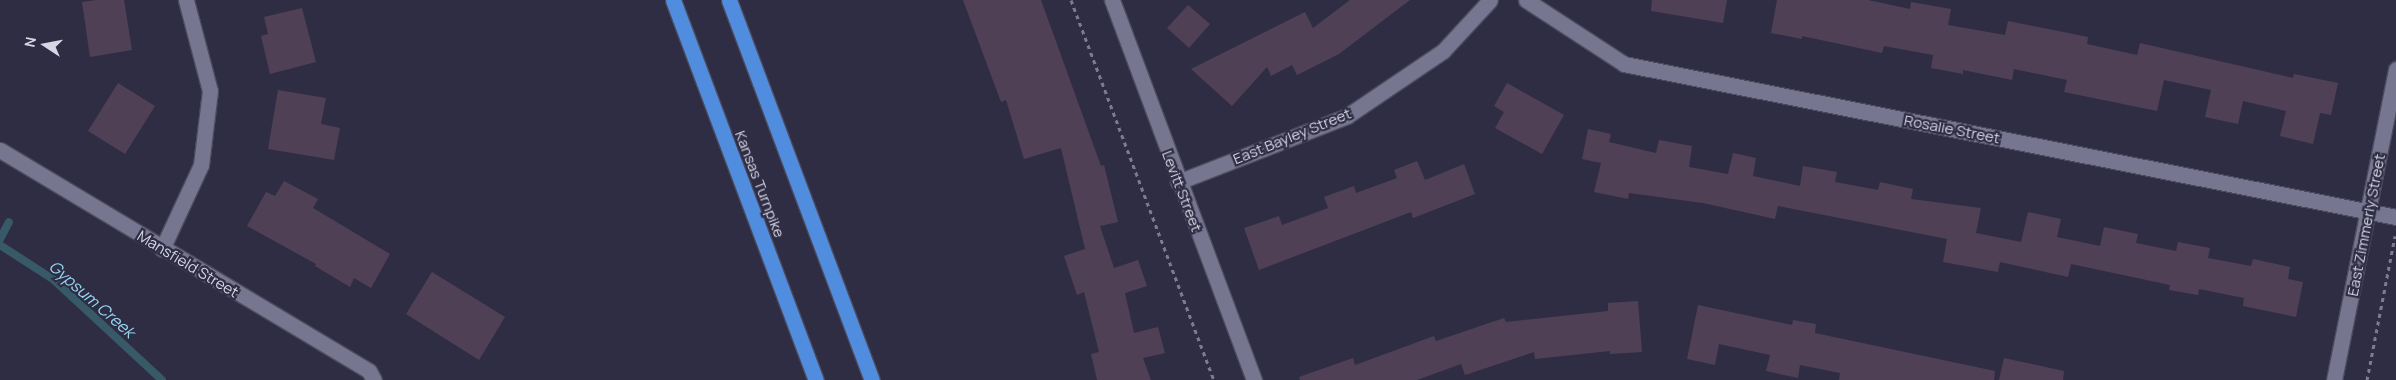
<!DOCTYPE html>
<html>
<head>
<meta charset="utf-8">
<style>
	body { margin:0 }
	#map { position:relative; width:2396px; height:380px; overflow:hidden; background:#2f2d44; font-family:Manrope,sans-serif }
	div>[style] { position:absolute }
	.stream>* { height:8px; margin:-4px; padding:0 4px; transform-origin:4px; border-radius:4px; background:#385967 }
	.building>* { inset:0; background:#504056 }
	.path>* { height:3px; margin-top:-1.5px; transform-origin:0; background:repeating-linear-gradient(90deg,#7d7c8f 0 4px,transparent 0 8px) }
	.roads { filter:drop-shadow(1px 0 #4c4b5e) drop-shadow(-1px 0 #4c4b5e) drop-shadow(0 1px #4c4b5e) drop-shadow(0 -1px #4c4b5e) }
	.street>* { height:15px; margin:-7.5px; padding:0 7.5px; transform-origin:7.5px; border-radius:7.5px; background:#777690 }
	.highway>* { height:15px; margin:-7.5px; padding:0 7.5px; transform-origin:7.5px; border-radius:7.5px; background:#518ddf }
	span { translate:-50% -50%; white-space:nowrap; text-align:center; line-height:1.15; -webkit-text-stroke:4.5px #2f2d44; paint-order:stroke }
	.street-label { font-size:15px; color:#d6d6e5 }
	.water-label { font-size:16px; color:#95d5f0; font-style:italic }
	.north { position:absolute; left:20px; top:20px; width:50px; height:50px; -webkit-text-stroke:4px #2f2d44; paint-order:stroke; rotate:281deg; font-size:14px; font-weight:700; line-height:20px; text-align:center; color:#d6d6e5 }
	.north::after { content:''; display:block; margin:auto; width:18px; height:22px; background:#d6d6e5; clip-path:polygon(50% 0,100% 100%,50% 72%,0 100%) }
</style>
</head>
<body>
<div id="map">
	<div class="stream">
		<i style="left:0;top:239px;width:19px;rotate:-62deg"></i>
		<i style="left:0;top:245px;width:64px;rotate:32.9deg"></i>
		<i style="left:54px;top:280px;width:147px;rotate:42.8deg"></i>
	</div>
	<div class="building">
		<i style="clip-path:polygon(96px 0,124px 0,132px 50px,90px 57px,82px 2px)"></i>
		<i style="clip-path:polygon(963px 0,1041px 0,1101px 166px,1104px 165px,1118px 222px,1100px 226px,1114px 268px,1138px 260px,1147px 286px,1125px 293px,1134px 333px,1158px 327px,1165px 353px,1143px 358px,1151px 380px,1097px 380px,1091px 354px,1099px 352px,1084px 292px,1077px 295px,1064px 256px,1085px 249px,1061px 148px,1024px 159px,1006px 100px,1001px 102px)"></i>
		<i style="clip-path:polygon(1350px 0,1410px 0,1339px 54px,1297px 75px,1292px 65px,1271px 76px,1267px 67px,1232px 106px,1191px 69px,1305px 12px,1313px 28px)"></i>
		<i style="clip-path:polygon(1652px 0,1727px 0,1723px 23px,1651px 11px)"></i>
		<i style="clip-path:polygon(1777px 0,1868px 0,1910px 9px,1911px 2px,1951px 9px,1948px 25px,2005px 35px,2008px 21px,2088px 37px,2087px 44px,2137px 55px,2140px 43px,2293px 78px,2294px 74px,2338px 83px,2331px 115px,2320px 113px,2313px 144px,2280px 136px,2286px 111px,2243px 101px,2238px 124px,2205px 117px,2211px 90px,2164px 80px,2157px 111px,2064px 92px,2067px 80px,2014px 69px,2012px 80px,1963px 70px,1963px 74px,1931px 68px,1933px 55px,1884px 46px,1882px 53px,1802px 36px,1802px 39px,1771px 33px)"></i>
		<i style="clip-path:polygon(1188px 5px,1210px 24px,1189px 48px,1167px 28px)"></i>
		<i style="clip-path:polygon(302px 8px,316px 62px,270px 74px,261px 36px,268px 34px,264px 17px)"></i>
		<i style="clip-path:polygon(118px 83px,155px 106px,125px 154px,88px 131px)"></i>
		<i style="clip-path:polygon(1507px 83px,1564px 115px,1542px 154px,1495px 128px,1504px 112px,1494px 106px)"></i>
		<i style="clip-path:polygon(278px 90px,326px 98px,321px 124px,340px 128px,334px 160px,268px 149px)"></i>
		<i style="clip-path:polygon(1588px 129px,1611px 134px,1609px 142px,1656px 153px,1659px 140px,1692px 146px,1689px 167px,1728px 174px,1733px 153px,1756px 158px,1753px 176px,1800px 186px,1803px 166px,1837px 172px,1835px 182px,1878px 190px,1880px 182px,1913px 189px,1911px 199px,1981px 208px,1976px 233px,2021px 242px,2028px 212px,2061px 219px,2057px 237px,2100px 246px,2104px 227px,2138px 234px,2136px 243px,2176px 251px,2178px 242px,2210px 248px,2208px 258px,2251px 266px,2253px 259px,2290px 267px,2288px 279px,2303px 282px,2296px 317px,2243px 306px,2244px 298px,2199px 289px,2198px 295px,2169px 290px,2170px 285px,2071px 264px,2068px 277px,2000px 262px,1998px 272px,1943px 262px,1947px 239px,1778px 206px,1775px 219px,1703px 203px,1629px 193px,1628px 199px,1594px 192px,1601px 163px,1582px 159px)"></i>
		<i style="clip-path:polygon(1417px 161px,1425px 180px,1464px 164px,1475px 194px,1413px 218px,1411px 212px,1259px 270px,1244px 228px,1279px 216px,1282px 225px,1328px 208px,1324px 197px,1354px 186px,1356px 193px,1397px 178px,1394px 170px)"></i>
		<i style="clip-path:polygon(284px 181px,318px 199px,313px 208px,390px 254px,371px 288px,354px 278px,350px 287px,315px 266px,316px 264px,247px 226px,266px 192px,275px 196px)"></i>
		<i style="clip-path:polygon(432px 272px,505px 317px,479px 360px,406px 314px)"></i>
		<i style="clip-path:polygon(1638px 301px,1642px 352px,1610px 354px,1610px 351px,1535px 359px,1534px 352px,1465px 375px,1461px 364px,1417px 380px,1300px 380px,1299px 377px,1353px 358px,1355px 365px,1434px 336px,1436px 341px,1504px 318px,1506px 322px,1608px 311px,1608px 303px)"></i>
		<i style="clip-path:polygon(1698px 305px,1792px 325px,1793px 320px,1816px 324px,1815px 333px,1995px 371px,1994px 380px,1839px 380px,1840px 373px,1800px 365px,1798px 378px,1766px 371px,1770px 355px,1719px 344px,1715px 365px,1687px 359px)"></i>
		<i style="clip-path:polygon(2004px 358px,2064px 371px,2063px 380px,1999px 380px)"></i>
	</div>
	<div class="path">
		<i style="left:1071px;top:0;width:406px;rotate:69.4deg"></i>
		<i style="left:2367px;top:380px;width:147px;rotate:-79deg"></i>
	</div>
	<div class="roads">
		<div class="street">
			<i style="left:1112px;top:0;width:406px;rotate:69.5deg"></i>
			<i style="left:1526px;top:0;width:117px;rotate:33.1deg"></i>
			<i style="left:1624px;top:64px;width:787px;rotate:11.21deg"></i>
			<i style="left:0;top:150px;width:430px;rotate:30.9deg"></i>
			<i style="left:369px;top:371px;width:10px;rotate:61deg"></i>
			<i style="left:1178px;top:182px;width:181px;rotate:-21.3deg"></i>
			<i style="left:1347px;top:116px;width:116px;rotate:-34.1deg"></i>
			<i style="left:1443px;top:51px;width:69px;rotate:-47.3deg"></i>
			<i style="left:162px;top:249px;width:93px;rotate:-65.1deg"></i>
			<i style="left:201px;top:165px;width:75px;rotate:-83.1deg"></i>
			<i style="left:210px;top:91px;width:94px;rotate:-104.8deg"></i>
			<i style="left:2334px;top:380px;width:317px;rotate:-78.7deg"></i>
		</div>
		<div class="highway">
			<i style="left:673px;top:0;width:406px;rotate:69.4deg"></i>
			<i style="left:729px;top:0;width:406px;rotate:69.4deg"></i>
		</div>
	</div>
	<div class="street-label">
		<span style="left:1952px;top:129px;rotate:11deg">Rosalie Street</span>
		<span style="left:1292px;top:136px;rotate:-22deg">East Bayley Street</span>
		<span style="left:760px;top:184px;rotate:69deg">Kansas Turnpike</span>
		<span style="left:1182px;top:191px;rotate:69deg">Levitt Street</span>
		<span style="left:2366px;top:225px;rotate:-79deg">East Zimmerly Street</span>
		<span style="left:188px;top:264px;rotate:31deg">Mansfield Street</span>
	</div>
	<div class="water-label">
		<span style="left:92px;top:299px;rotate:41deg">Gypsum Creek</span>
	</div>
	<div class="north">N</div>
</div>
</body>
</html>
